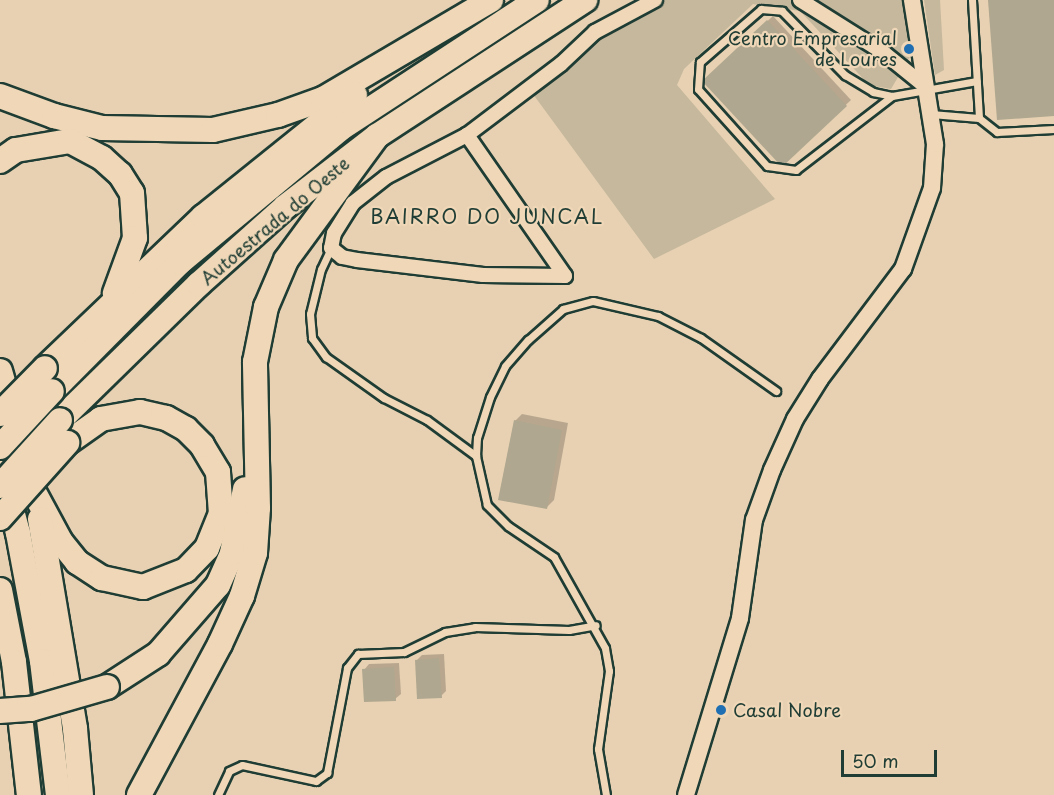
<!DOCTYPE html>
<html>
<head>
<meta charset="utf-8">
<style>
	body { margin:0 }
	#map { position:relative; width:1054px; height:795px; overflow:hidden; background:#e7d1b2; font-family:"Playpen Sans",sans-serif }
	div>[style] { position:absolute }
	.green>* { inset:0; background:#c6b89d }
	.shadow>* { inset:0; background:#0003 }
	.building>* { inset:0; background:#afa78f }
	.roads { filter:drop-shadow(2px 0 #1f3d34) drop-shadow(-2px 0 #1f3d34) drop-shadow(0 2px #1f3d34) drop-shadow(0 -2px #1f3d34) }
	.service>* { height:7px; margin:-3.5px; padding:0 3.5px; transform-origin:3.5px; border-radius:3.5px; background:#efd7b7 }
	.minor>* { height:14px; margin:-7px; padding:0 7px; transform-origin:7px; border-radius:7px; background:#efd7b7 }
	.tertiary>* { height:16px; margin:-8px; padding:0 8px; transform-origin:8px; border-radius:8px; background:#efd7b7 }
	.motorway>* { height:24px; margin:-12px; padding:0 12px; transform-origin:12px; border-radius:12px; background:#efd7b7 }
	.bridges { filter:drop-shadow(2px 0 #1f3d34) drop-shadow(-2px 0 #1f3d34) drop-shadow(0 2px #1f3d34) drop-shadow(0 -2px #1f3d34) }
	.motorway-bridge>* { height:24px; margin:-12px; padding:0 12px; transform-origin:12px; border-radius:12px; background:#efd7b7 }
	.dots>* { width:16px; height:16px; translate:-50% -50%; box-sizing:border-box; border:3px solid #efd7b7; border-radius:50% }
	span { translate:-50% -50%; white-space:nowrap; text-align:center; line-height:1.15; -webkit-text-stroke:4.5px #efd7b7; paint-order:stroke }
	.poi-label { font-size:18px; color:#1f3d34 }
	.right { translate:-100% -50%; text-align:right }
	.left { translate:0 -50%; text-align:left }
	.street-label { font-size:18px; color:#1f3d34 }
	.neighbourhood-label { font-size:20px; color:#1f3d34; letter-spacing:1.5px }
	.scale { position:absolute; left:841px; top:750px; width:96px; height:27px; box-sizing:border-box; border:3px solid #1f3d34; border-top:0; padding-left:8px; font-size:18px; line-height:21px; white-space:nowrap; color:#1f3d34; -webkit-text-stroke:4px #efd7b7; paint-order:stroke }
</style>
</head>
<body>
<div id="map">
	<div class="green">
		<i style="clip-path:polygon(647px 0,903px 0,911px 55px,891px 89px,869px 85px,800px 11px,753px 4px,684px 69px,677px 85px,775px 199px,654px 259px,530px 90px)"></i>
		<i style="clip-path:polygon(924px 0,940px 0,944px 70px,935px 75px)"></i>
	</div>
	<div class="shadow">
		<i style="clip-path:polygon(773px 16px,851px 100px,782px 165px,704px 81px)"></i>
		<i style="clip-path:polygon(522px 414px,568px 423px,554px 500px,546px 508px,515px 421px)"></i>
		<i style="clip-path:polygon(444px 654px,446px 691px,441px 696px,416px 661px,422px 655px)"></i>
		<i style="clip-path:polygon(399px 663px,401px 694px,395px 699px,364px 670px,369px 664px)"></i>
	</div>
	<div class="building">
		<i style="clip-path:polygon(988px 0,1054px 0,1054px 116px,997px 120px)"></i>
		<i style="clip-path:polygon(767px 20px,847px 106px,782px 167px,702px 81px)"></i>
		<i style="clip-path:polygon(514px 420px,562px 430px,547px 509px,498px 500px)"></i>
		<i style="clip-path:polygon(439px 658px,442px 698px,417px 699px,415px 660px)"></i>
		<i style="clip-path:polygon(394px 667px,396px 701px,364px 702px,362px 669px)"></i>
	</div>
	<div class="roads">
		<div class="service">
			<i style="left:972px;top:0;width:118px;rotate:86.6deg"></i>
			<i style="left:979px;top:118px;width:23px;rotate:38deg"></i>
			<i style="left:997px;top:132px;width:57px;rotate:-3deg"></i>
			<i style="left:892px;top:96px;width:121px;rotate:142.4deg"></i>
			<i style="left:796px;top:170px;width:29px;rotate:-172deg"></i>
			<i style="left:767px;top:166px;width:103px;rotate:-131.9deg"></i>
			<i style="left:698px;top:89px;width:27px;rotate:-86deg"></i>
			<i style="left:700px;top:62px;width:81px;rotate:-41deg"></i>
			<i style="left:761px;top:9px;width:21px;rotate:5deg"></i>
			<i style="left:782px;top:11px;width:90px;rotate:45.5deg"></i>
			<i style="left:845px;top:75px;width:33px;rotate:31deg"></i>
			<i style="left:873px;top:92px;width:19px;rotate:12deg"></i>
			<i style="left:892px;top:96px;width:86px;rotate:-10deg"></i>
			<i style="left:931px;top:114px;width:48px;rotate:4.8deg"></i>
			<i style="left:331px;top:248px;width:23px;rotate:115deg"></i>
			<i style="left:321px;top:269px;width:46px;rotate:103.7deg"></i>
			<i style="left:310px;top:314px;width:24px;rotate:85deg"></i>
			<i style="left:312px;top:338px;width:24px;rotate:54deg"></i>
			<i style="left:326px;top:357px;width:71px;rotate:35.3deg"></i>
			<i style="left:384px;top:398px;width:48px;rotate:27.1deg"></i>
			<i style="left:427px;top:420px;width:61px;rotate:36.3deg"></i>
			<i style="left:218px;top:795px;width:26px;rotate:-65deg"></i>
			<i style="left:229px;top:771px;width:14px;rotate:-25deg"></i>
			<i style="left:242px;top:765px;width:76px;rotate:12.2deg"></i>
			<i style="left:316px;top:781px;width:14px;rotate:-36deg"></i>
			<i style="left:327px;top:773px;width:107px;rotate:-79.2deg"></i>
			<i style="left:347px;top:668px;width:18px;rotate:-52deg"></i>
			<i style="left:358px;top:654px;width:46px;rotate:-2.5deg"></i>
			<i style="left:404px;top:652px;width:46px;rotate:-26deg"></i>
			<i style="left:445px;top:632px;width:30px;rotate:-9deg"></i>
			<i style="left:475px;top:627px;width:94px;rotate:1.8deg"></i>
			<i style="left:569px;top:630px;width:27px;rotate:-10deg"></i>
			<i style="left:606px;top:795px;width:47px;rotate:-99.9deg"></i>
			<i style="left:598px;top:749px;width:79px;rotate:-82deg"></i>
			<i style="left:609px;top:671px;width:23px;rotate:-100deg"></i>
			<i style="left:605px;top:648px;width:104px;rotate:-119.3deg"></i>
			<i style="left:554px;top:557px;width:55px;rotate:-146deg"></i>
			<i style="left:508px;top:526px;width:30px;rotate:-135deg"></i>
			<i style="left:487px;top:505px;width:50px;rotate:-102.7deg"></i>
			<i style="left:476px;top:456px;width:18px;rotate:-87deg"></i>
			<i style="left:477px;top:438px;width:43px;rotate:-72.4deg"></i>
			<i style="left:490px;top:397px;width:34px;rotate:-64deg"></i>
			<i style="left:505px;top:366px;width:35px;rotate:-49deg"></i>
			<i style="left:528px;top:340px;width:47px;rotate:-41.5deg"></i>
			<i style="left:563px;top:309px;width:31px;rotate:-15deg"></i>
			<i style="left:593px;top:301px;width:67px;rotate:13deg"></i>
			<i style="left:658px;top:316px;width:48px;rotate:27.1deg"></i>
			<i style="left:701px;top:338px;width:92px;rotate:35.2deg"></i>
		</div>
		<div class="minor">
			<i style="left:800px;top:0;width:99px;rotate:32.2deg"></i>
			<i style="left:884px;top:53px;width:54px;rotate:39deg"></i>
			<i style="left:467px;top:135px;width:91px;rotate:152.6deg"></i>
			<i style="left:386px;top:177px;width:42px;rotate:141.8deg"></i>
			<i style="left:353px;top:203px;width:36px;rotate:122deg"></i>
			<i style="left:334px;top:233px;width:15px;rotate:101deg"></i>
			<i style="left:331px;top:248px;width:14px;rotate:39deg"></i>
			<i style="left:342px;top:257px;width:15px;rotate:11deg"></i>
			<i style="left:357px;top:260px;width:127px;rotate:6.8deg"></i>
			<i style="left:483px;top:275px;width:82px;rotate:0.7deg"></i>
			<i style="left:565px;top:276px;width:172px;rotate:-124.8deg"></i>
			<i style="left:467px;top:135px;width:118px;rotate:-37.1deg"></i>
			<i style="left:561px;top:64px;width:47px;rotate:-43.3deg"></i>
			<i style="left:595px;top:32px;width:68px;rotate:-28.1deg"></i>
		</div>
		<div class="tertiary">
			<i style="left:686px;top:795px;width:185px;rotate:-73deg"></i>
			<i style="left:740px;top:618px;width:99px;rotate:-81.9deg"></i>
			<i style="left:754px;top:520px;width:53px;rotate:-70.2deg"></i>
			<i style="left:772px;top:470px;width:56px;rotate:-65.7deg"></i>
			<i style="left:795px;top:419px;width:47px;rotate:-58deg"></i>
			<i style="left:820px;top:379px;width:138px;rotate:-53deg"></i>
			<i style="left:903px;top:269px;width:86px;rotate:-70.3deg"></i>
			<i style="left:932px;top:188px;width:44px;rotate:-86.1deg"></i>
			<i style="left:935px;top:144px;width:146px;rotate:-99.1deg"></i>
		</div>
		<div class="motorway">
			<i style="left:0;top:96px;width:58px;rotate:20.3deg"></i>
			<i style="left:54px;top:116px;width:49px;rotate:14deg"></i>
			<i style="left:102px;top:128px;width:111px;rotate:1deg"></i>
			<i style="left:213px;top:130px;width:67px;rotate:-13deg"></i>
			<i style="left:278px;top:115px;width:48px;rotate:-19.6deg"></i>
			<i style="left:323px;top:99px;width:195px;rotate:-30.5deg"></i>
			<i style="left:0;top:161px;width:19px;rotate:-35deg"></i>
			<i style="left:16px;top:150px;width:55px;rotate:-9.5deg"></i>
			<i style="left:70px;top:141px;width:36px;rotate:28deg"></i>
			<i style="left:102px;top:158px;width:24px;rotate:42deg"></i>
			<i style="left:120px;top:174px;width:22px;rotate:58deg"></i>
			<i style="left:132px;top:193px;width:45px;rotate:86.2deg"></i>
			<i style="left:135px;top:238px;width:59px;rotate:110deg"></i>
			<i style="left:45px;top:368px;width:219px;rotate:-43.7deg"></i>
			<i style="left:203px;top:217px;width:195px;rotate:-38.8deg"></i>
			<i style="left:0;top:371px;width:109px;rotate:74.1deg"></i>
			<i style="left:52px;top:391px;width:182px;rotate:-45.2deg"></i>
			<i style="left:180px;top:262px;width:208px;rotate:-39.7deg"></i>
			<i style="left:340px;top:129px;width:235px;rotate:-33.2deg"></i>
			<i style="left:60px;top:420px;width:194px;rotate:-44.4deg"></i>
			<i style="left:199px;top:284px;width:115px;rotate:-41.8deg"></i>
			<i style="left:285px;top:207px;width:116px;rotate:-37.7deg"></i>
			<i style="left:377px;top:136px;width:249px;rotate:-33.2deg"></i>
			<i style="left:0;top:465px;width:70px;rotate:75.2deg"></i>
			<i style="left:18px;top:533px;width:130px;rotate:79.4deg"></i>
			<i style="left:42px;top:661px;width:135px;rotate:83.2deg"></i>
			<i style="left:35px;top:494px;width:55px;rotate:61.6deg"></i>
			<i style="left:61px;top:542px;width:26px;rotate:51deg"></i>
			<i style="left:77px;top:562px;width:30px;rotate:33deg"></i>
			<i style="left:102px;top:578px;width:42px;rotate:12.4deg"></i>
			<i style="left:143px;top:587px;width:46px;rotate:-21.6deg"></i>
			<i style="left:186px;top:570px;width:30px;rotate:-46deg"></i>
			<i style="left:207px;top:548px;width:37px;rotate:-68deg"></i>
			<i style="left:221px;top:514px;width:42px;rotate:-94.1deg"></i>
			<i style="left:218px;top:472px;width:31px;rotate:-121deg"></i>
			<i style="left:202px;top:445px;width:23px;rotate:-135deg"></i>
			<i style="left:186px;top:429px;width:23px;rotate:-151deg"></i>
			<i style="left:166px;top:418px;width:27px;rotate:-167deg"></i>
			<i style="left:140px;top:412px;width:40px;rotate:170deg"></i>
			<i style="left:101px;top:419px;width:42px;rotate:144.8deg"></i>
			<i style="left:40px;top:519px;width:213px;rotate:80.5deg"></i>
			<i style="left:75px;top:729px;width:66px;rotate:84.8deg"></i>
			<i style="left:0;top:590px;width:73px;rotate:79deg"></i>
			<i style="left:14px;top:662px;width:134px;rotate:83.6deg"></i>
			<i style="left:107px;top:687px;width:61px;rotate:-32.9deg"></i>
			<i style="left:158px;top:654px;width:91px;rotate:-49deg"></i>
			<i style="left:218px;top:585px;width:35px;rotate:-66deg"></i>
			<i style="left:232px;top:553px;width:65px;rotate:-78.5deg"></i>
			<i style="left:139px;top:795px;width:171px;rotate:-61.8deg"></i>
			<i style="left:220px;top:644px;width:53px;rotate:-65.4deg"></i>
			<i style="left:242px;top:596px;width:45px;rotate:-73.2deg"></i>
			<i style="left:255px;top:553px;width:45px;rotate:-86.2deg"></i>
			<i style="left:258px;top:508px;width:146px;rotate:-91.2deg"></i>
			<i style="left:255px;top:362px;width:56px;rotate:-78.7deg"></i>
			<i style="left:266px;top:307px;width:51px;rotate:-66.9deg"></i>
			<i style="left:286px;top:260px;width:154px;rotate:-53.7deg"></i>
		</div>
	</div>
	<div class="bridges">
		<div class="motorway-bridge">
			<i style="left:0;top:414px;width:64px;rotate:-45.6deg"></i>
			<i style="left:0;top:447px;width:76px;rotate:-47.1deg"></i>
			<i style="left:0;top:486px;width:89px;rotate:-47.7deg"></i>
			<i style="left:0;top:518px;width:101px;rotate:-48.2deg"></i>
			<i style="left:0;top:711px;width:31px;rotate:-4deg"></i>
			<i style="left:31px;top:709px;width:79px;rotate:-16.1deg"></i>
		</div>
	</div>
	<div class="dots">
		<i style="left:909px;top:49px;background:#1f6fb2"></i>
		<i style="left:721px;top:710px;background:#1f6fb2"></i>
	</div>
	<div class="poi-label">
		<span class="right" style="left:897px;top:49px">Centro Empresarial<br>de Loures</span>
		<span class="left" style="left:733px;top:710px">Casal Nobre</span>
	</div>
	<div class="street-label">
		<span style="left:275px;top:221px;rotate:-40deg">Autoestrada do Oeste</span>
	</div>
	<div class="neighbourhood-label">
		<span style="left:487px;top:216px">BAIRRO DO JUNCAL</span>
	</div>
	<div class="scale">50 m</div>
</div>
</body>
</html>
